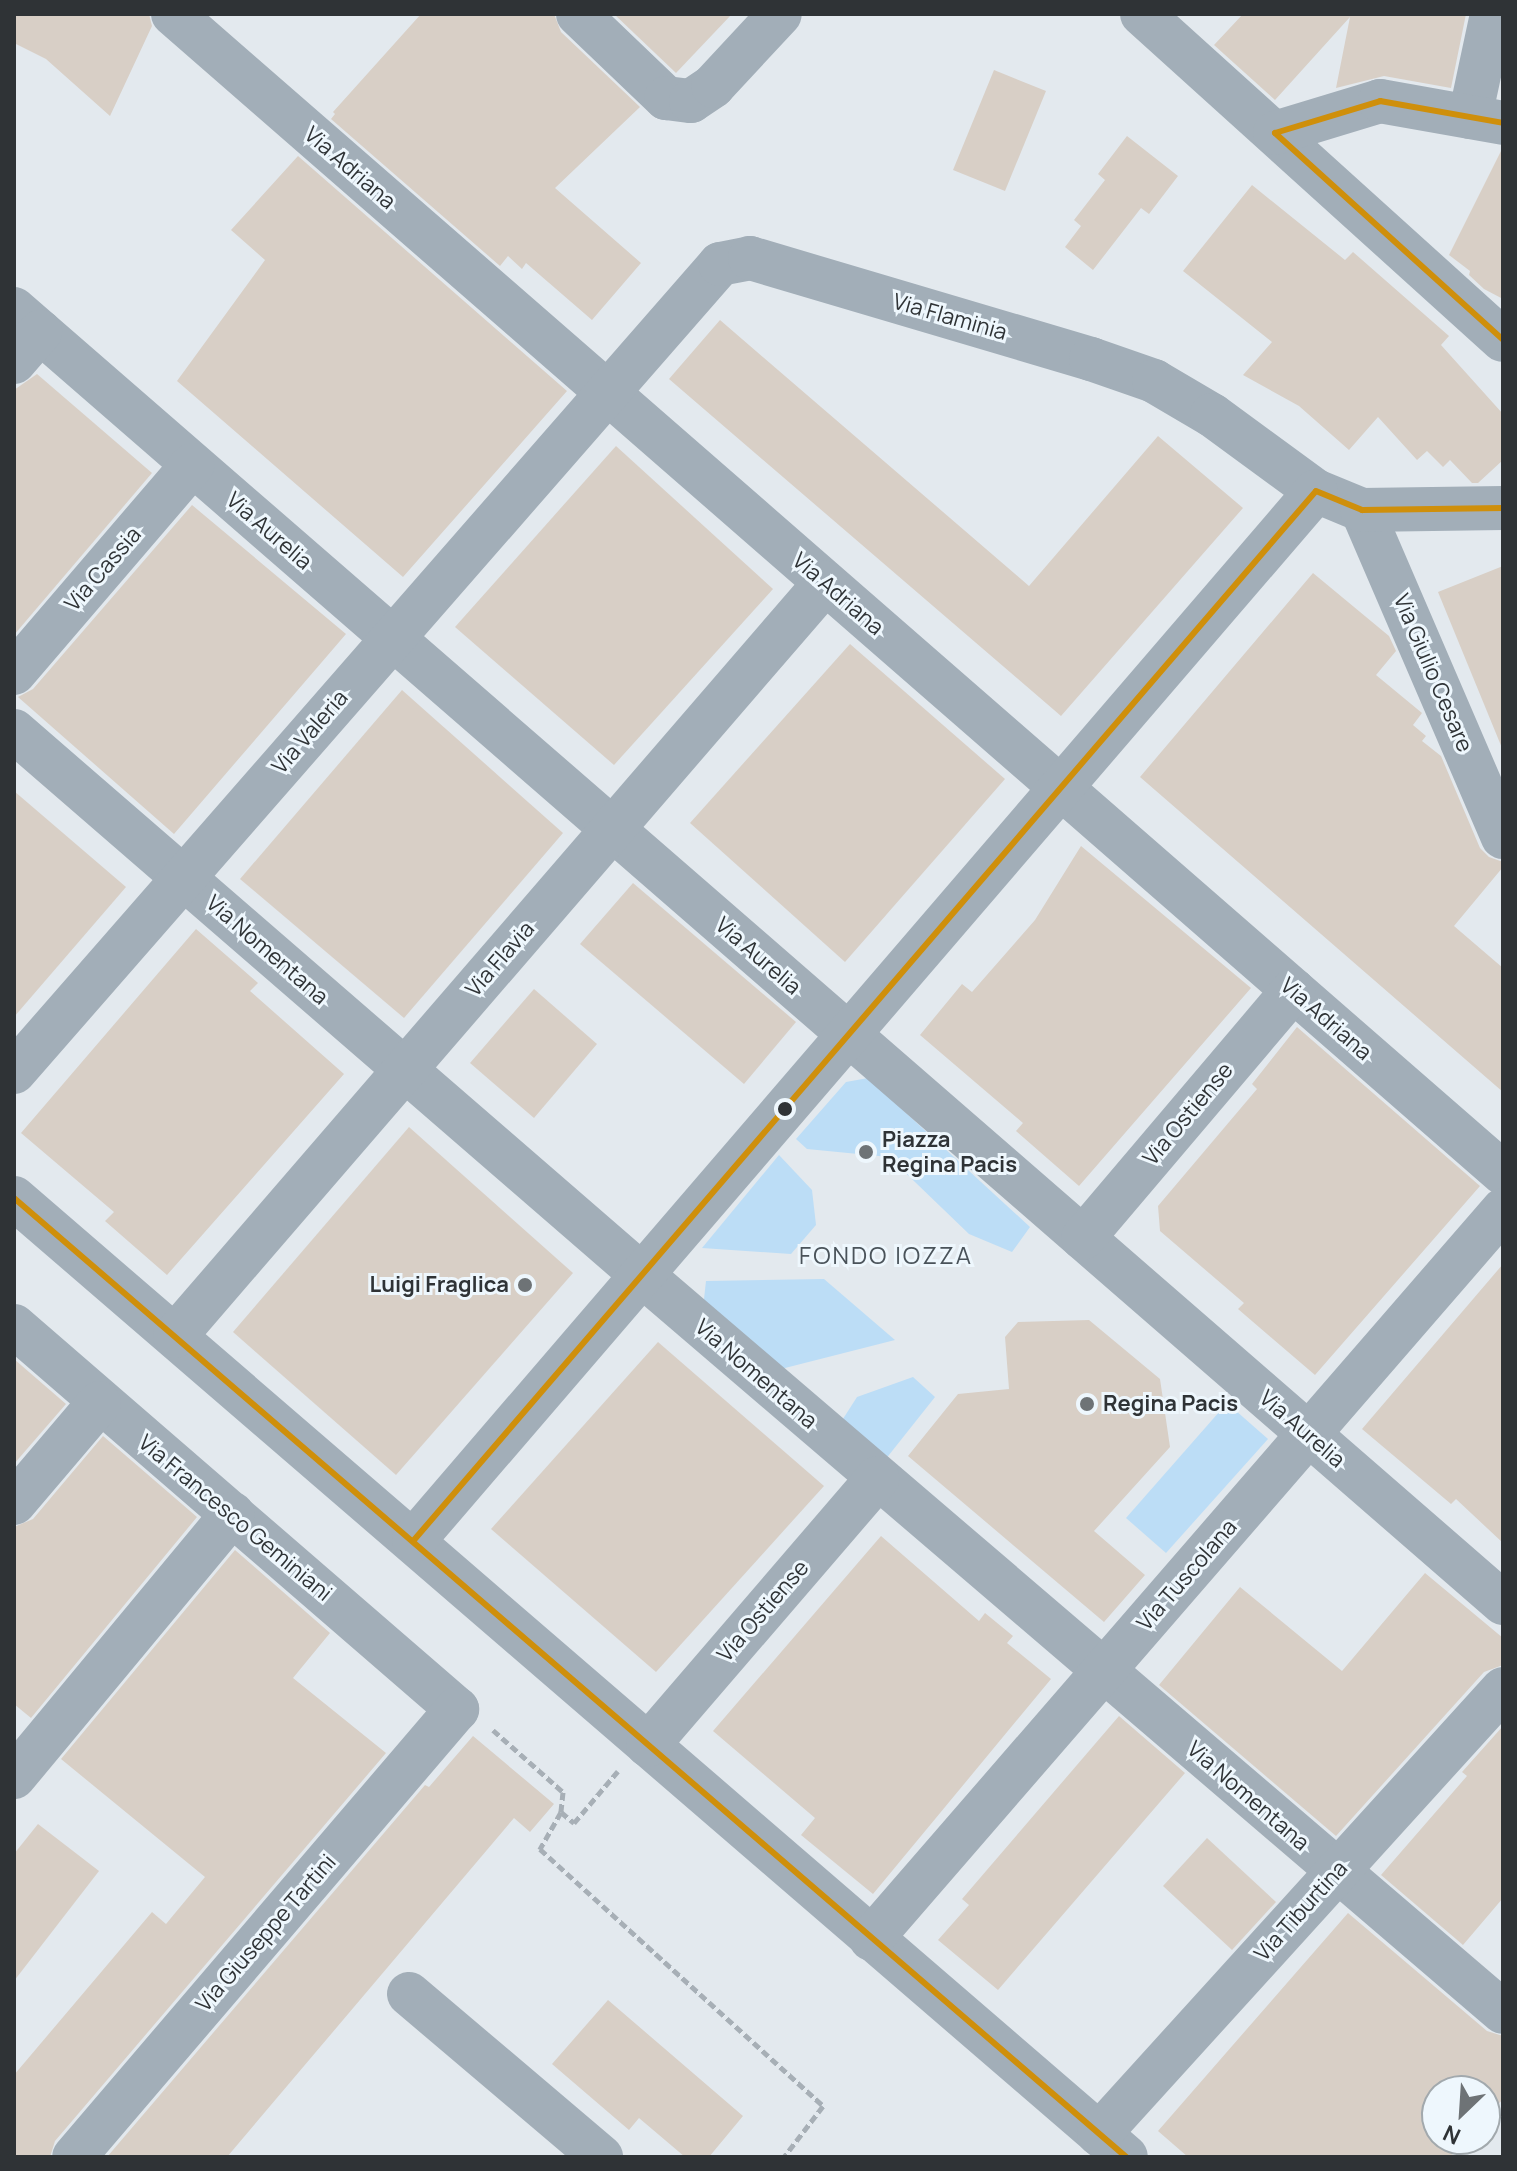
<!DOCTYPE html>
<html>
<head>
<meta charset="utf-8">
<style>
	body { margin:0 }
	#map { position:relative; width:1517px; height:2171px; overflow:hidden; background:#e3e9ee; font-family:Manrope,sans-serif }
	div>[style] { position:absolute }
	.green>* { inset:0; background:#bcddf6 }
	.building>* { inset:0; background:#d8cfc6 }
	.path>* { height:5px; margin-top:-2.5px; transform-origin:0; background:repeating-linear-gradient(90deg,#a7afb6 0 8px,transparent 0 12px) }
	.minor>* { height:44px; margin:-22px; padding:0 22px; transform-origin:22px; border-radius:22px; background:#a2aeb8 }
	.bus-1>* { height:6px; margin:-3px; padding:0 3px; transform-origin:3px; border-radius:3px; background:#cf8f0b }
	.dots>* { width:22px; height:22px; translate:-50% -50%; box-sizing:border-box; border:4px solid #eef7fd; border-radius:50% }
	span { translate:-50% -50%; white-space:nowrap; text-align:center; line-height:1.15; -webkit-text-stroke:6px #eef7fd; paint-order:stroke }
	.street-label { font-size:22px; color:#2f3336 }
	.poi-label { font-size:22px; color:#2f3336; font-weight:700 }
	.left { translate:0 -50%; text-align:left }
	.right { translate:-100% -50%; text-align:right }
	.neighbourhood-label { font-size:24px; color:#4a535a; letter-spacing:2px }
	.frame { position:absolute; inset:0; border:16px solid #2f3336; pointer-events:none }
	.north { position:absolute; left:1421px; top:2075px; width:80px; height:80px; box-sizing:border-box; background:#eef7fd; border:2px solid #a2a9ad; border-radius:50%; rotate:205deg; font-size:22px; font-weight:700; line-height:32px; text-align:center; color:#2f3336 }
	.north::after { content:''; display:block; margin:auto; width:28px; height:36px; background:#6e7376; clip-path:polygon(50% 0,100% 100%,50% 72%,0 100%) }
</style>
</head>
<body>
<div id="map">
	<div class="green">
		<i style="clip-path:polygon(868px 1078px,1030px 1227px,1012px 1252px,969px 1234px,889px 1157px,807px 1149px,796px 1139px,846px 1082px)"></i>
		<i style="clip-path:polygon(779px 1155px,812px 1190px,816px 1225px,791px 1254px,702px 1248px)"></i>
		<i style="clip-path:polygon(824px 1279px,895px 1340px,781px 1369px,703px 1308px,706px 1281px)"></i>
		<i style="clip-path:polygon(913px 1377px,935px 1397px,885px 1460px,841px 1422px,857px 1397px)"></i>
		<i style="clip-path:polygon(1227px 1403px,1268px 1439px,1166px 1553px,1126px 1518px)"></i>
	</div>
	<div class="building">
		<i style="clip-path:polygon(14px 14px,149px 14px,152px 26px,110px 116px,46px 59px,14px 43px)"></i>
		<i style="clip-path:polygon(421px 14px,554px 14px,561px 32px,640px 107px,555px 188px,641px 263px,592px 320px,526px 263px,522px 269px,508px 256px,500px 266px,331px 119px,335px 114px,333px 112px)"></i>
		<i style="clip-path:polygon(614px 14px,732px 14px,676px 73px)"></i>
		<i style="clip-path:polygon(1243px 14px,1466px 14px,1451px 88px,1384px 76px,1336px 88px,1350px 17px,1275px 100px,1214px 45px)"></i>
		<i style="clip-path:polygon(994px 70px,1046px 91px,1005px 191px,953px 170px)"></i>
		<i style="clip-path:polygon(1127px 136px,1178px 176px,1149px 214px,1141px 208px,1093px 270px,1065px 247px,1081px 226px,1074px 220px,1105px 180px,1098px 174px)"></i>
		<i style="clip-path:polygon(1503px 147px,1503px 299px,1484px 289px,1469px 275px,1470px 271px,1449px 255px)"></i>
		<i style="clip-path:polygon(298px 156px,567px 391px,403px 577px,177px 381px,265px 260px,231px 230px)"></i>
		<i style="clip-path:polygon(1252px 185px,1345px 260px,1353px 252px,1449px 336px,1441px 345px,1503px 414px,1503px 460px,1478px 483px,1472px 483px,1450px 460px,1443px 467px,1427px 451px,1417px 460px,1378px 417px,1349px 450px,1299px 406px,1243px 375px,1272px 342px,1183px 271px)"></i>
		<i style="clip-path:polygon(720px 320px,1029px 586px,1158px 436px,1243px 508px,1061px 716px,669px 379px)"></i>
		<i style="clip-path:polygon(37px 374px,152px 473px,14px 635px,14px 390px)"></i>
		<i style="clip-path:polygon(616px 446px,773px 589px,614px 765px,455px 627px)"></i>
		<i style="clip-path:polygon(192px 505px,346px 634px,174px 834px,18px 697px,33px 689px)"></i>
		<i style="clip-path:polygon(1503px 566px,1503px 748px,1502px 748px,1438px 592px)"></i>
		<i style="clip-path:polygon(1313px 573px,1389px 636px,1396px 651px,1376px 675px,1422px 713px,1413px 725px,1426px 736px,1422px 741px,1441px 756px,1480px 848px,1489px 857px,1503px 862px,1503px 867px,1454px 926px,1503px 968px,1503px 1092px,1140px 777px)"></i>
		<i style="clip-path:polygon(850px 644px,1005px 779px,845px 962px,690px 823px)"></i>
		<i style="clip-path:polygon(402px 690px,563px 833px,404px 1018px,240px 879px)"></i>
		<i style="clip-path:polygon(14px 791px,126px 887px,14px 1017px)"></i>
		<i style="clip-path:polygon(1081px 846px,1251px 988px,1079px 1186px,1016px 1131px,1023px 1123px,920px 1035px,962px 984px,972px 992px,1035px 920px)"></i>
		<i style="clip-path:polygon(633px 883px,796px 1022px,744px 1084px,580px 944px)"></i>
		<i style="clip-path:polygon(196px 929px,258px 983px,250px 991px,344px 1074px,167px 1275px,105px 1221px,114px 1212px,21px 1133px)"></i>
		<i style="clip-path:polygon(534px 989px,597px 1044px,534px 1118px,470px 1063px)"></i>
		<i style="clip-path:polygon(1297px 1027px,1480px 1186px,1315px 1375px,1238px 1309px,1244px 1303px,1160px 1231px,1158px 1206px,1257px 1089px,1252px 1084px)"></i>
		<i style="clip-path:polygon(409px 1127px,573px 1273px,396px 1475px,233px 1332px)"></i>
		<i style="clip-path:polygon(1503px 1264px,1503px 1543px,1456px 1499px,1451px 1504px,1362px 1429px)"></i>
		<i style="clip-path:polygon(1089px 1320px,1160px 1379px,1170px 1447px,1094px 1531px,1145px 1575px,1104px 1622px,908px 1456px,958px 1394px,1009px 1389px,1005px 1337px,1018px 1322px)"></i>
		<i style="clip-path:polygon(658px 1342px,824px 1486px,656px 1672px,491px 1529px)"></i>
		<i style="clip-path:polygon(14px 1359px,66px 1404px,14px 1464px)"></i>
		<i style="clip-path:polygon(103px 1436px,197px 1517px,31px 1718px,14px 1704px,14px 1527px,33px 1519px)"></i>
		<i style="clip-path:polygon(881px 1536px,979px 1621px,985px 1613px,1013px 1636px,1007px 1643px,1051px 1679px,873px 1894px,801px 1835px,815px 1818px,713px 1731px)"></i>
		<i style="clip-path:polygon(235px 1550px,330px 1633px,293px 1678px,386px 1753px,55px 2141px,50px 2157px,14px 2157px,14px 2075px,152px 1912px,166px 1924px,205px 1877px,61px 1759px)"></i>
		<i style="clip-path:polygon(1425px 1573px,1503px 1638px,1503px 1665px,1484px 1672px,1336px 1836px,1159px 1685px,1240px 1587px,1342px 1671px)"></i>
		<i style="clip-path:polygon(1119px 1716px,1185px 1773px,998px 1990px,938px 1940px,969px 1905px,962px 1899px)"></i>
		<i style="clip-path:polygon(1503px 1726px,1503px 1898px,1463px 1945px,1381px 1875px,1467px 1776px,1462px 1772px)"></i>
		<i style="clip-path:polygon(473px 1736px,554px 1804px,530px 1832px,514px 1818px,227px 2157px,107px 2157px,425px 1785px,429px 1787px)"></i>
		<i style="clip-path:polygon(38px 1824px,99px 1871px,14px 1981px,14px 1854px)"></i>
		<i style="clip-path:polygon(1207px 1838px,1276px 1902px,1232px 1950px,1163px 1886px)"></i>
		<i style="clip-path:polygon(1348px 1913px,1487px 2031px,1503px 2036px,1503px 2099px,1485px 2119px,1485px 2091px,1437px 2091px,1437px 2139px,1467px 2139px,1450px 2157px,1188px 2157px,1158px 2131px)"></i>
		<i style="clip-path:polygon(608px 2000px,743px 2116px,709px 2157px,685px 2157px,639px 2118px,629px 2130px,552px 2064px)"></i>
	</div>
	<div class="path">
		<i style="left:493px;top:1730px;width:94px;rotate:41.5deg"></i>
		<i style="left:563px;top:1792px;width:20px;rotate:96deg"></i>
		<i style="left:561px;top:1812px;width:43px;rotate:119.6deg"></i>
		<i style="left:540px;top:1849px;width:382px;rotate:42.2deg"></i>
		<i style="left:823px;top:2106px;width:64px;rotate:127.4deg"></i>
		<i style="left:561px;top:1812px;width:17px;rotate:40deg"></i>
		<i style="left:574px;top:1823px;width:68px;rotate:-49.8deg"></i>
	</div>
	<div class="minor">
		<i style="left:173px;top:14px;width:1764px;rotate:41.07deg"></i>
		<i style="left:578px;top:14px;width:122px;rotate:43.7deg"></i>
		<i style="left:666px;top:98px;width:25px;rotate:7deg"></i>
		<i style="left:691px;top:101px;width:27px;rotate:-34deg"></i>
		<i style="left:713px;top:86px;width:98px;rotate:-47.1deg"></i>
		<i style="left:1142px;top:14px;width:486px;rotate:42.1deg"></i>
		<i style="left:1470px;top:117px;width:105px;rotate:-77.9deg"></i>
		<i style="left:1275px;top:133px;width:110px;rotate:-16.9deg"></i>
		<i style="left:1380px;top:101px;width:125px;rotate:10.1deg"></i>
		<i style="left:14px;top:309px;width:1973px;rotate:40.99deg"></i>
		<i style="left:14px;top:362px;width:40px;rotate:-49deg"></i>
		<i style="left:1362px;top:510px;width:356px;rotate:66.7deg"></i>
		<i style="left:14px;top:673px;width:274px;rotate:-49.4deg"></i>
		<i style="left:14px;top:731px;width:831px;rotate:40.9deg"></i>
		<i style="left:642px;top:1275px;width:1133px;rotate:40.56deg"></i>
		<i style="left:14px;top:1072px;width:1073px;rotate:-48.85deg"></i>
		<i style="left:720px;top:264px;width:31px;rotate:-11deg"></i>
		<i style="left:750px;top:258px;width:356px;rotate:16.5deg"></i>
		<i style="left:1091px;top:359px;width:67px;rotate:19.2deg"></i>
		<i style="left:1154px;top:381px;width:67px;rotate:30.4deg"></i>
		<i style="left:1212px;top:415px;width:129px;rotate:36.2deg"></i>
		<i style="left:1316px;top:491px;width:50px;rotate:22.4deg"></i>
		<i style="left:1362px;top:510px;width:141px;rotate:-0.8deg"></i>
		<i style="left:14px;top:1198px;width:1468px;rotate:40.77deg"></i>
		<i style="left:1083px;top:1238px;width:325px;rotate:-49.7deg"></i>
		<i style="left:14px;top:1326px;width:586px;rotate:40.85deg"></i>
		<i style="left:457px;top:1709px;width:589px;rotate:130.53deg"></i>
		<i style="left:175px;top:1336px;width:995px;rotate:-49.2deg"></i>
		<i style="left:14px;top:1503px;width:131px;rotate:-49.6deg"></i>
		<i style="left:414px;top:1540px;width:1383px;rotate:-49.31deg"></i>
		<i style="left:648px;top:1745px;width:352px;rotate:-49.3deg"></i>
		<i style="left:14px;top:1777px;width:342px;rotate:-50.3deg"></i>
		<i style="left:871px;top:1939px;width:965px;rotate:-49.08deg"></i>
		<i style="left:409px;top:1994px;width:252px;rotate:40.3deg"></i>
		<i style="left:1099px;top:2134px;width:601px;rotate:-47.76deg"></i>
	</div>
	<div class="bus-1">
		<i style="left:1275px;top:133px;width:308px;rotate:42.2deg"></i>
		<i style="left:1275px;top:133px;width:110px;rotate:-16.9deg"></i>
		<i style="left:1380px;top:101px;width:125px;rotate:10.1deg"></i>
		<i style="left:1316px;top:491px;width:50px;rotate:22.4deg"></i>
		<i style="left:1362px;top:510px;width:141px;rotate:-0.8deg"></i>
		<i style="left:14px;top:1198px;width:1468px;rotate:40.77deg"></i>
		<i style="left:414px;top:1540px;width:1383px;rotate:-49.31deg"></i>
	</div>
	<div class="dots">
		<i style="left:785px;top:1109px;background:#2f3336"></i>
		<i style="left:866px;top:1152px;background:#6e7376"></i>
		<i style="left:525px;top:1285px;background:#6e7376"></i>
		<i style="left:1087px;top:1404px;background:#6e7376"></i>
	</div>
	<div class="street-label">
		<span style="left:350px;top:168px;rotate:41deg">Via Adriana</span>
		<span style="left:950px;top:317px;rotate:16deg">Via Flaminia</span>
		<span style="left:269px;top:531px;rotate:41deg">Via Aurelia</span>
		<span style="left:103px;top:569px;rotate:-49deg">Via Cassia</span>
		<span style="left:838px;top:594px;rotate:41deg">Via Adriana</span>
		<span style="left:1433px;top:673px;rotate:67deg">Via Giulio Cesare</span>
		<span style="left:310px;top:732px;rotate:-49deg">Via Valeria</span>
		<span style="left:267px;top:950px;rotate:41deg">Via Nomentana</span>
		<span style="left:758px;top:956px;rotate:41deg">Via Aurelia</span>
		<span style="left:500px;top:959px;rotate:-49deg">Via Flavia</span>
		<span style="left:1326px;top:1019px;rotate:41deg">Via Adriana</span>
		<span style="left:1188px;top:1114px;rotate:-50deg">Via Ostiense</span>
		<span style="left:756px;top:1374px;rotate:41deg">Via Nomentana</span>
		<span style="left:1302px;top:1429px;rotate:41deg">Via Aurelia</span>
		<span style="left:235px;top:1518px;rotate:40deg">Via Francesco Geminiani</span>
		<span style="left:1187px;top:1575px;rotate:-49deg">Via Tuscolana</span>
		<span style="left:763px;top:1611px;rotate:-49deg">Via Ostiense</span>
		<span style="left:1248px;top:1796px;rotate:41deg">Via Nomentana</span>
		<span style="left:1301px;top:1911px;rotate:-48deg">Via Tiburtina</span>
		<span style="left:266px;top:1933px;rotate:-49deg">Via Giuseppe Tartini</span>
	</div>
	<div class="poi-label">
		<span class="left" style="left:882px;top:1152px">Piazza<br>Regina Pacis</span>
		<span class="right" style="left:509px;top:1285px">Luigi Fraglica</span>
		<span class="left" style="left:1103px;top:1404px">Regina Pacis</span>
	</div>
	<div class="neighbourhood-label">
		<span style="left:886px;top:1255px">FONDO IOZZA</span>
	</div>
	<div class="frame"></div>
	<div class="north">N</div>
</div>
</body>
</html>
